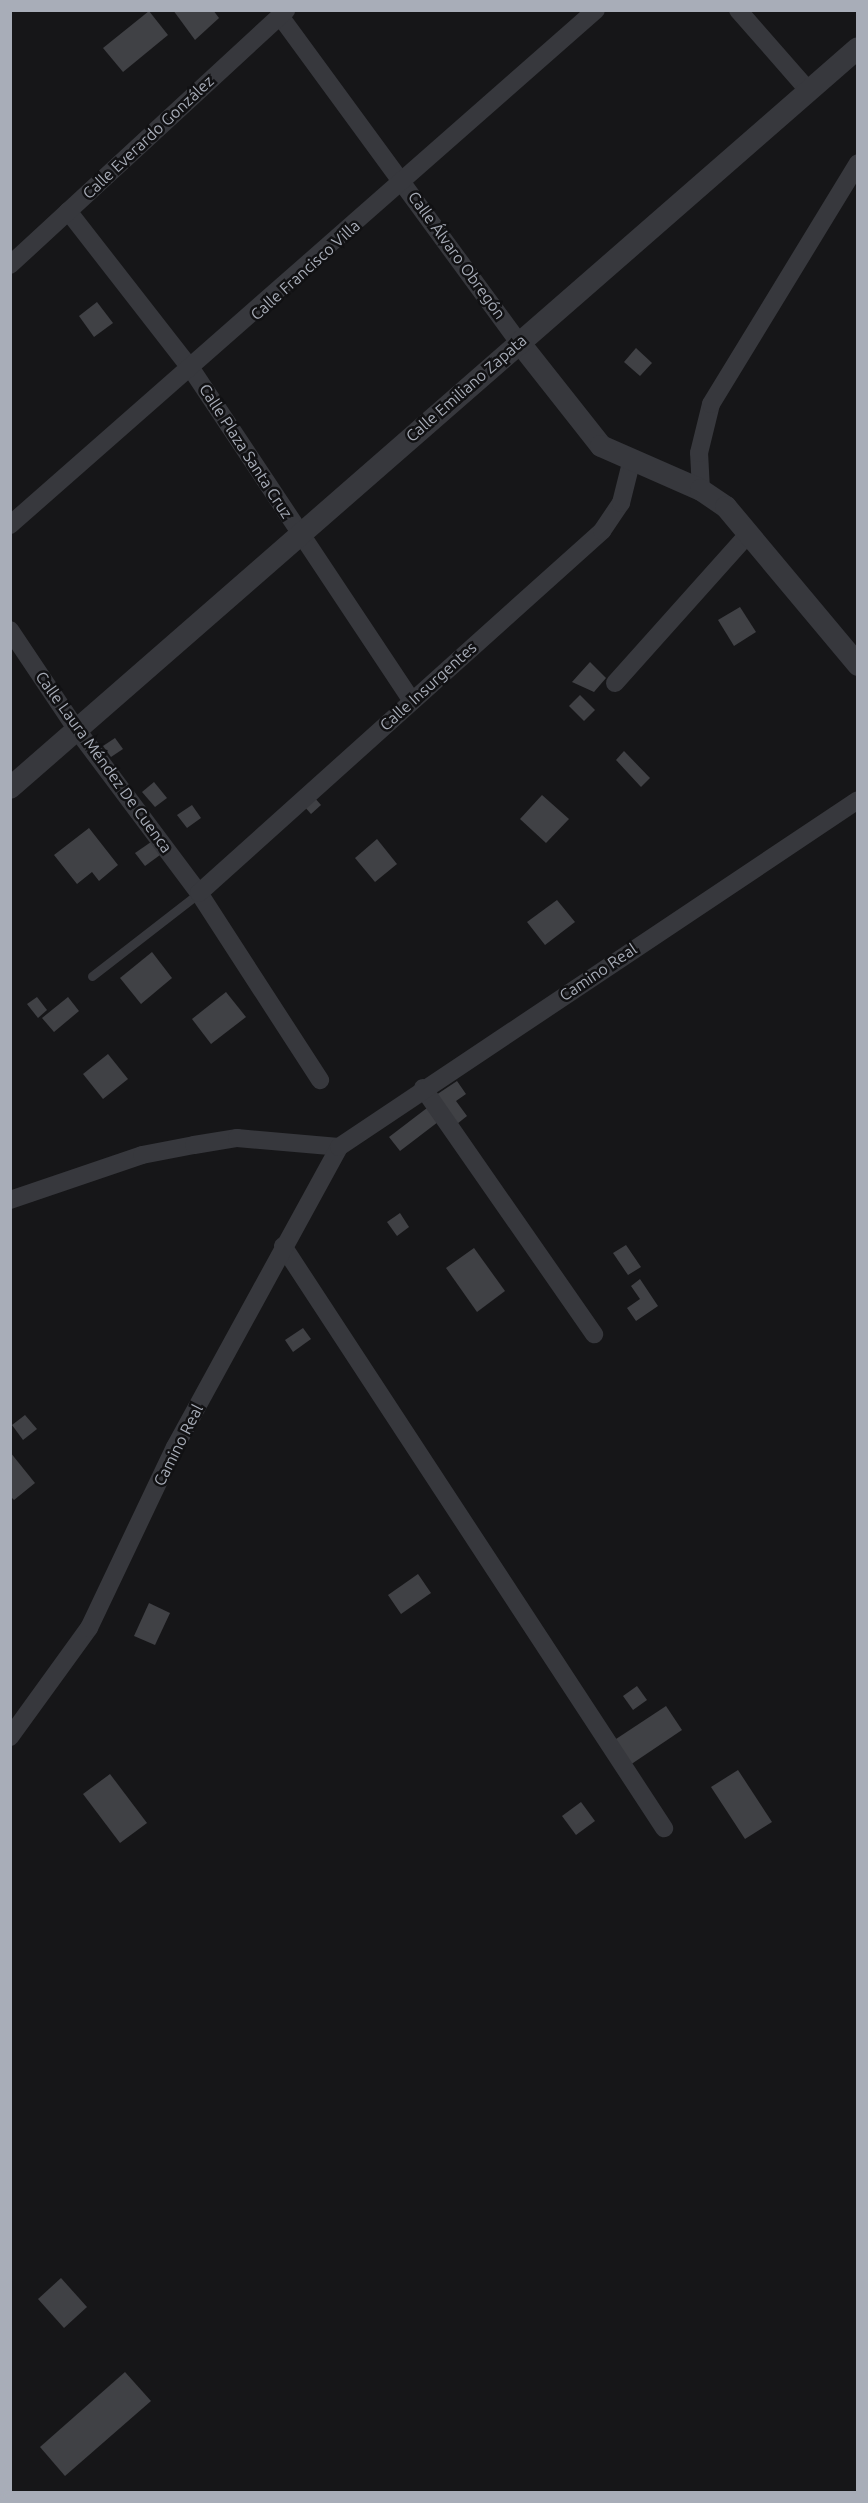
<!DOCTYPE html>
<html>
<head>
<meta charset="utf-8">
<style>
	body { margin:0 }
	#map { position:relative; width:868px; height:2503px; overflow:hidden; background:#161618; font-family:Ubuntu,sans-serif }
	div>[style] { position:absolute }
	.building>* { inset:0; background:#404145 }
	.service>* { height:9px; margin:-4.5px; padding:0 4.5px; transform-origin:4.5px; border-radius:4.5px; background:#37383d }
	.minor>* { height:18px; margin:-9px; padding:0 9px; transform-origin:9px; border-radius:9px; background:#37383d }
	.tertiary>* { height:22px; margin:-11px; padding:0 11px; transform-origin:11px; border-radius:11px; background:#37383d }
	span { translate:-50% -50%; white-space:nowrap; text-align:center; line-height:1.15; -webkit-text-stroke:5px #111113; paint-order:stroke }
	.street-label { font-size:16px; color:#a8adb8 }
	.frame { position:absolute; inset:0; border:12px solid #a8adb8; pointer-events:none }
</style>
</head>
<body>
<div id="map">
	<div class="building">
		<i style="clip-path:polygon(173px 10px,213px 10px,219px 18px,195px 40px)"></i>
		<i style="clip-path:polygon(149px 11px,168px 35px,123px 72px,103px 48px)"></i>
		<i style="clip-path:polygon(97px 302px,113px 323px,94px 337px,79px 316px)"></i>
		<i style="clip-path:polygon(636px 348px,652px 363px,640px 376px,624px 362px)"></i>
		<i style="clip-path:polygon(740px 607px,756px 632px,734px 646px,718px 620px)"></i>
		<i style="clip-path:polygon(590px 662px,606px 678px,594px 692px,572px 682px)"></i>
		<i style="clip-path:polygon(580px 695px,595px 710px,584px 721px,569px 706px)"></i>
		<i style="clip-path:polygon(115px 738px,123px 749px,111px 757px,103px 746px)"></i>
		<i style="clip-path:polygon(624px 751px,650px 778px,641px 787px,616px 760px)"></i>
		<i style="clip-path:polygon(154px 782px,167px 798px,155px 807px,142px 792px)"></i>
		<i style="clip-path:polygon(542px 795px,569px 819px,546px 843px,520px 819px)"></i>
		<i style="clip-path:polygon(314px 797px,321px 805px,311px 814px,304px 806px)"></i>
		<i style="clip-path:polygon(192px 805px,201px 818px,187px 828px,177px 815px)"></i>
		<i style="clip-path:polygon(89px 828px,118px 865px,99px 881px,92px 872px,77px 884px,54px 855px)"></i>
		<i style="clip-path:polygon(377px 839px,397px 864px,375px 882px,355px 858px)"></i>
		<i style="clip-path:polygon(151px 842px,160px 855px,145px 866px,135px 853px)"></i>
		<i style="clip-path:polygon(557px 900px,575px 922px,545px 945px,527px 922px)"></i>
		<i style="clip-path:polygon(152px 952px,172px 978px,141px 1004px,120px 978px)"></i>
		<i style="clip-path:polygon(226px 992px,246px 1017px,211px 1044px,192px 1019px)"></i>
		<i style="clip-path:polygon(37px 997px,47px 1010px,38px 1018px,27px 1004px)"></i>
		<i style="clip-path:polygon(68px 997px,79px 1011px,54px 1032px,42px 1018px)"></i>
		<i style="clip-path:polygon(108px 1054px,128px 1079px,103px 1099px,83px 1074px)"></i>
		<i style="clip-path:polygon(457px 1081px,466px 1094px,456px 1101px,467px 1116px,457px 1124px,436px 1095px)"></i>
		<i style="clip-path:polygon(427px 1108px,438px 1122px,400px 1151px,389px 1137px)"></i>
		<i style="clip-path:polygon(400px 1213px,409px 1227px,397px 1236px,387px 1222px)"></i>
		<i style="clip-path:polygon(626px 1245px,641px 1267px,628px 1275px,613px 1253px)"></i>
		<i style="clip-path:polygon(474px 1248px,505px 1291px,477px 1312px,446px 1268px)"></i>
		<i style="clip-path:polygon(640px 1279px,658px 1306px,636px 1321px,627px 1308px,640px 1299px,631px 1286px)"></i>
		<i style="clip-path:polygon(303px 1328px,311px 1339px,293px 1352px,285px 1340px)"></i>
		<i style="clip-path:polygon(25px 1415px,37px 1429px,23px 1440px,12px 1425px)"></i>
		<i style="clip-path:polygon(10px 1452px,35px 1483px,14px 1500px,10px 1496px)"></i>
		<i style="clip-path:polygon(418px 1574px,431px 1593px,401px 1614px,388px 1595px)"></i>
		<i style="clip-path:polygon(149px 1603px,170px 1613px,155px 1645px,134px 1636px)"></i>
		<i style="clip-path:polygon(637px 1686px,647px 1700px,633px 1710px,623px 1696px)"></i>
		<i style="clip-path:polygon(666px 1706px,682px 1730px,630px 1765px,613px 1741px)"></i>
		<i style="clip-path:polygon(738px 1770px,772px 1822px,745px 1839px,711px 1787px)"></i>
		<i style="clip-path:polygon(110px 1774px,147px 1823px,120px 1843px,83px 1794px)"></i>
		<i style="clip-path:polygon(581px 1802px,595px 1821px,576px 1835px,562px 1816px)"></i>
		<i style="clip-path:polygon(61px 2278px,87px 2307px,64px 2328px,38px 2299px)"></i>
		<i style="clip-path:polygon(125px 2372px,151px 2401px,65px 2476px,40px 2447px)"></i>
	</div>
	<div class="service">
		<i style="left:92px;top:976px;width:135px;rotate:-37.8deg"></i>
	</div>
	<div class="minor">
		<i style="left:738px;top:10px;width:106px;rotate:48.8deg"></i>
		<i style="left:280px;top:16px;width:404px;rotate:53.8deg"></i>
		<i style="left:68px;top:211px;width:202px;rotate:52.1deg"></i>
		<i style="left:192px;top:370px;width:395px;rotate:56.4deg"></i>
		<i style="left:10px;top:265px;width:376px;rotate:-42.7deg"></i>
		<i style="left:701px;top:490px;width:37px;rotate:-93deg"></i>
		<i style="left:699px;top:453px;width:50px;rotate:-76.2deg"></i>
		<i style="left:711px;top:404px;width:282px;rotate:-58.6deg"></i>
		<i style="left:10px;top:525px;width:780px;rotate:-41.31deg"></i>
		<i style="left:10px;top:630px;width:120px;rotate:56.2deg"></i>
		<i style="left:77px;top:730px;width:204px;rotate:53.2deg"></i>
		<i style="left:199px;top:893px;width:223px;rotate:57.1deg"></i>
		<i style="left:615px;top:683px;width:201px;rotate:-48.2deg"></i>
		<i style="left:199px;top:893px;width:542px;rotate:-41.93deg"></i>
		<i style="left:602px;top:531px;width:34px;rotate:-56deg"></i>
		<i style="left:621px;top:503px;width:41px;rotate:-76deg"></i>
		<i style="left:423px;top:1088px;width:300px;rotate:55.2deg"></i>
		<i style="left:10px;top:1200px;width:139px;rotate:-18.8deg"></i>
		<i style="left:142px;top:1155px;width:53px;rotate:-10.9deg"></i>
		<i style="left:194px;top:1145px;width:44px;rotate:-9.2deg"></i>
		<i style="left:237px;top:1138px;width:102px;rotate:5deg"></i>
		<i style="left:283px;top:1246px;width:696px;rotate:56.79deg"></i>
		<i style="left:10px;top:1737px;width:135px;rotate:-54.1deg"></i>
		<i style="left:89px;top:1628px;width:200px;rotate:-64.6deg"></i>
		<i style="left:175px;top:1447px;width:342px;rotate:-61.3deg"></i>
		<i style="left:339px;top:1147px;width:624px;rotate:-33.77deg"></i>
	</div>
	<div class="tertiary">
		<i style="left:519px;top:342px;width:132px;rotate:51.7deg"></i>
		<i style="left:601px;top:446px;width:109px;rotate:23.7deg"></i>
		<i style="left:701px;top:490px;width:30px;rotate:34deg"></i>
		<i style="left:726px;top:507px;width:206px;rotate:50.1deg"></i>
		<i style="left:10px;top:788px;width:1125px;rotate:-41.11deg"></i>
	</div>
	<div class="street-label">
		<span style="left:148px;top:137px;rotate:-43deg">Calle Everardo González</span>
		<span style="left:457px;top:255px;rotate:54deg">Calle Álvaro Obregón</span>
		<span style="left:305px;top:270px;rotate:-42deg">Calle Francisco Villa</span>
		<span style="left:466px;top:388px;rotate:-41deg">Calle Emiliano Zapata</span>
		<span style="left:246px;top:451px;rotate:57deg">Calle Plaza Santa Cruz</span>
		<span style="left:428px;top:686px;rotate:-42deg">Calle Insurgentes</span>
		<span style="left:104px;top:762px;rotate:54deg">Calle Laura Méndez De Cuenca</span>
		<span style="left:598px;top:972px;rotate:-34deg">Camino Real</span>
		<span style="left:178px;top:1445px;rotate:-63deg">Camino Real</span>
	</div>
	<div class="frame"></div>
</div>
</body>
</html>
